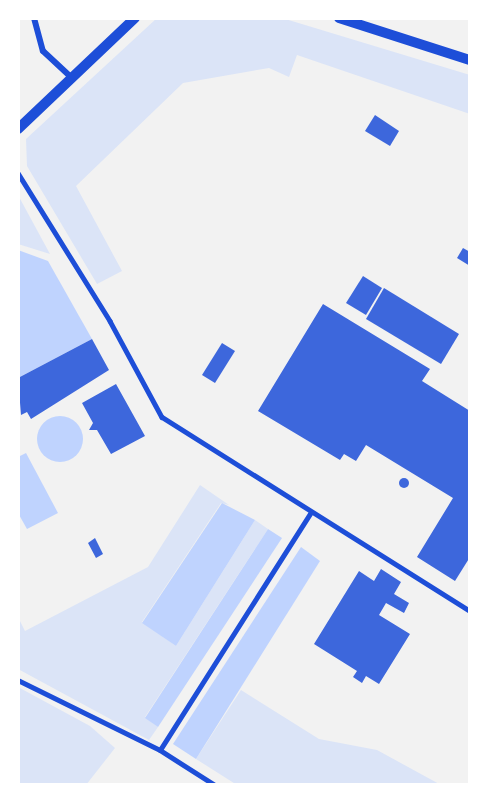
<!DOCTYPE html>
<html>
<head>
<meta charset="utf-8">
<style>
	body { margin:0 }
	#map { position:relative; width:488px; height:803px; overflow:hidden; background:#f2f2f2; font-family:"Zilla Slab",serif }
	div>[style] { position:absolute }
	.green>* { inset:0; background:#dbe4f7 }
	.water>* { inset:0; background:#bfd3fe }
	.round { border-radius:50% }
	.building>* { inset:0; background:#3d67dc }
	.service>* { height:4.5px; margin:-2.25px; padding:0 2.25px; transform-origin:2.25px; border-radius:2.25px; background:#1d4ed8 }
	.minor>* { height:6px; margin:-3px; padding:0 3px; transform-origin:3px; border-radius:3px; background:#1d4ed8 }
	.tertiary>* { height:10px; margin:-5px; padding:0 5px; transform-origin:5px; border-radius:5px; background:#1d4ed8 }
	span { translate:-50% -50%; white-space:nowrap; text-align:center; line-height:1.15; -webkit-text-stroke:4.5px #fff; paint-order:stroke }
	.frame { position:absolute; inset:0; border:20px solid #fff; pointer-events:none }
</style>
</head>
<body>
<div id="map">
	<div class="green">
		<i style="clip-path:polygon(157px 18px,282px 18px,470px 75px,470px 114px,297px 55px,289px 77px,269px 68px,183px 83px,76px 186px,122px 271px,97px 284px,27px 166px,26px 139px)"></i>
		<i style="clip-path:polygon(18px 195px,50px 254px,18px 244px)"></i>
		<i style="clip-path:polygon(200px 485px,229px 505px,221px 503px,142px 622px,176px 646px,255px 520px,268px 529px,145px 717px,158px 727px,149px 740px,18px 669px,18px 617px,25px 631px,148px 567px)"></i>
		<i style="clip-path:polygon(18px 687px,90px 726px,115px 748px,86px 785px,18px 785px)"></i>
		<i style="clip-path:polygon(241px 690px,319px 739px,377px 750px,441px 785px,237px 785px,196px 759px)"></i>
	</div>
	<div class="water">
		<i style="clip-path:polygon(18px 250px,48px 261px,92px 339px,18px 378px)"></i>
		<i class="round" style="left:37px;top:416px;width:46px;height:46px"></i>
		<i style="clip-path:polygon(26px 453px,58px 513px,27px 529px,18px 513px,18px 457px)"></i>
		<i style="clip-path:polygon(222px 503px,255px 520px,176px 646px,142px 623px)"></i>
		<i style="clip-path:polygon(268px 529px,282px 538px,158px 727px,145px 718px)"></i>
		<i style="clip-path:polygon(301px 547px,320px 561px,196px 759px,173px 744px)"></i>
	</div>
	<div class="building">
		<i style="clip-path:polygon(375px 115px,399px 131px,390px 146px,365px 131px)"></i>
		<i style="clip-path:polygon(463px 248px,470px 252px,470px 266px,457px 258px)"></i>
		<i style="clip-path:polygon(363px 276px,382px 288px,366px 315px,346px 303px)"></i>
		<i style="clip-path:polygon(384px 288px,459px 334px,441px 364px,366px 319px)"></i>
		<i style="clip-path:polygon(323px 304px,430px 369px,422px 381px,470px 411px,470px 557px,455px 581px,417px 557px,453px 498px,366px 445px,356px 461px,344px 454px,340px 460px,258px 411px)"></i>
		<i style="clip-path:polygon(92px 339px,109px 370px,31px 419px,27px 412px,21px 415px,18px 378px)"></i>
		<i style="clip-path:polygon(222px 343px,235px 351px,215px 383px,202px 375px)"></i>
		<i style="clip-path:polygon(116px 384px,145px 436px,111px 454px,97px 430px,89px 430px,93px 423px,82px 403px)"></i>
		<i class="round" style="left:399px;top:478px;width:10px;height:10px"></i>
		<i style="clip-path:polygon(95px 538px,103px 554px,96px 558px,88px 543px)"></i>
		<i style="clip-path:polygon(381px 569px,401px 582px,394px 594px,409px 603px,404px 613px,386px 603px,379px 615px,410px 634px,379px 684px,366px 676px,362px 683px,353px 677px,357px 671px,314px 644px,359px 571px,374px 581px)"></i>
	</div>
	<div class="service">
		<i style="left:18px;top:173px;width:174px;rotate:58.1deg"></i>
		<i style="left:110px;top:321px;width:109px;rotate:61.6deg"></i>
		<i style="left:162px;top:417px;width:364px;rotate:32.2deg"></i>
		<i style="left:18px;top:680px;width:158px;rotate:26.2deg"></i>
		<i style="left:160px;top:750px;width:65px;rotate:32.5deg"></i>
		<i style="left:160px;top:750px;width:280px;rotate:-57.6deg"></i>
	</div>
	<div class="minor">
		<i style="left:34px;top:18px;width:34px;rotate:75deg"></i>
		<i style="left:43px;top:51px;width:40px;rotate:43deg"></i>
	</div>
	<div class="tertiary">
		<i style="left:339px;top:18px;width:138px;rotate:17.8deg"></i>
		<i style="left:18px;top:129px;width:161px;rotate:-43.5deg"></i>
	</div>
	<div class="frame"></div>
</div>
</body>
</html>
